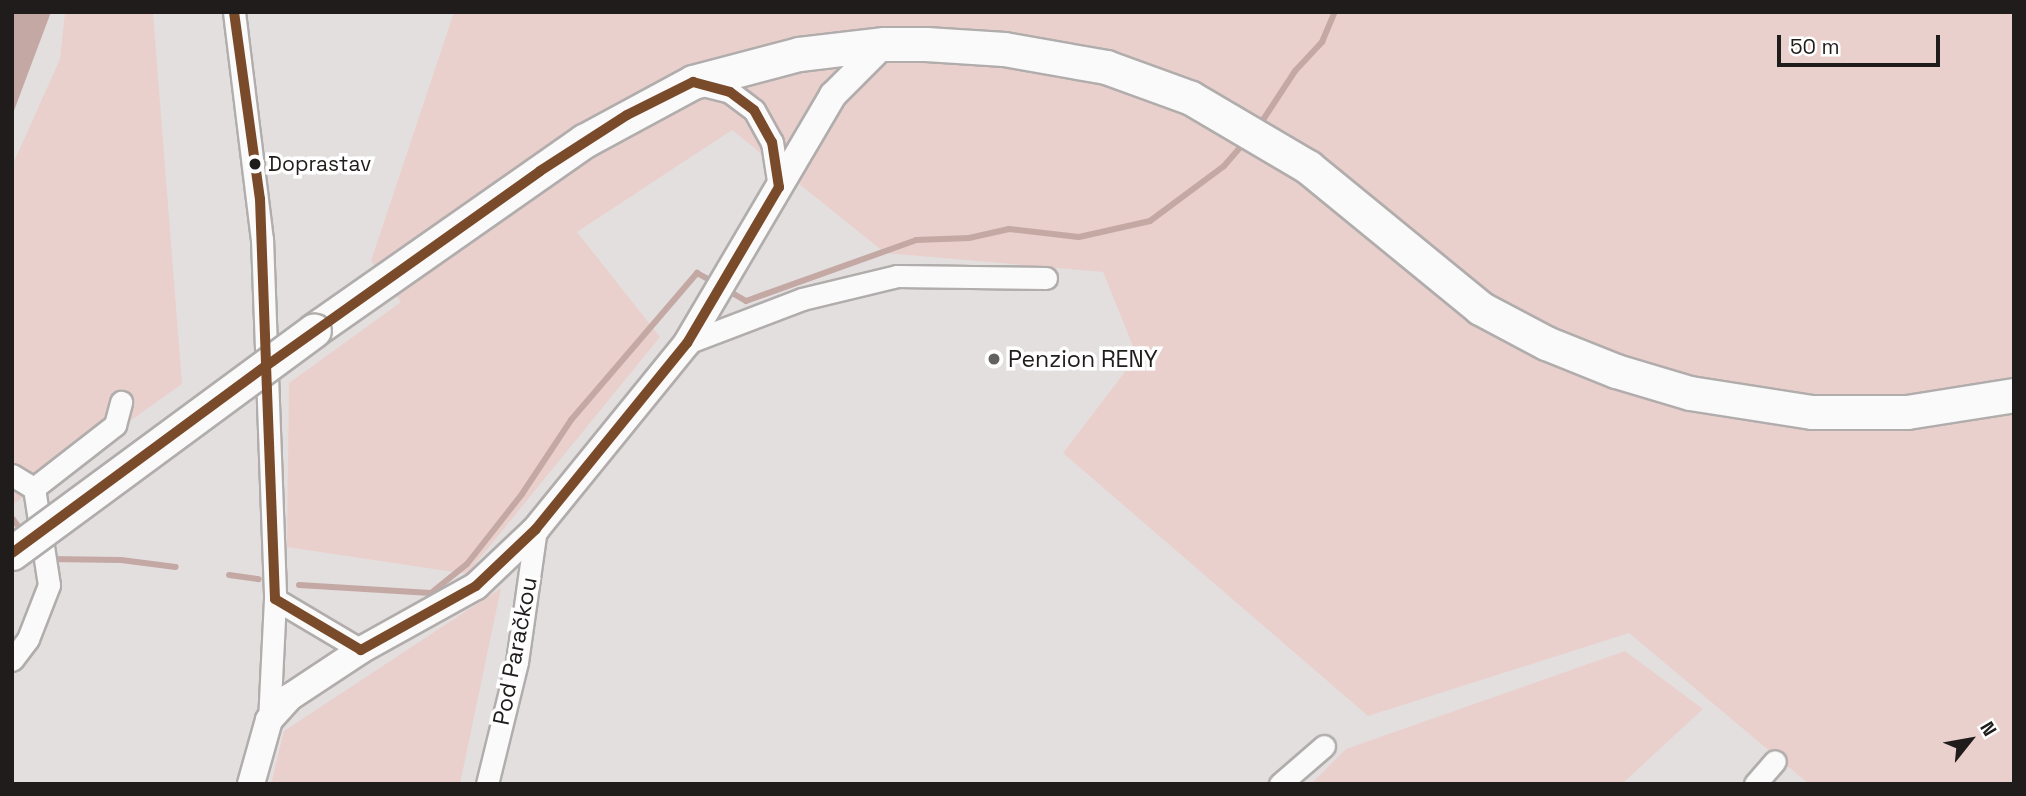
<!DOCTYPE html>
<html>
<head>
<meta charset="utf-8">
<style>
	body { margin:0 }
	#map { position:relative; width:2026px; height:796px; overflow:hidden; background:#e4dfdf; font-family:"Space Grotesk",sans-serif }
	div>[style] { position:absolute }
	.green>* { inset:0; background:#e9d0cd }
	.water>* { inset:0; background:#c4a8a4 }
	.stream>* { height:6px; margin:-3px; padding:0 3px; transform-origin:3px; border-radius:3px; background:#c4a8a4 }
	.roads { filter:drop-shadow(2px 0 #b1adac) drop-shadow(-2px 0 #b1adac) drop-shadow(0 2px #b1adac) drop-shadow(0 -2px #b1adac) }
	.minor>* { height:21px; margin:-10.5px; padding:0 10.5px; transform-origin:10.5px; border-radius:10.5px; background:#fbfafa }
	.tertiary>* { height:26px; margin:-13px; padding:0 13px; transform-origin:13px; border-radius:13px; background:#fbfafa }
	.primary>* { height:33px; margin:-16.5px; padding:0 16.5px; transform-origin:16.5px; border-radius:16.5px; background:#fbfafa }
	.bridges { filter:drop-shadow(2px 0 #b1adac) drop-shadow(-2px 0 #b1adac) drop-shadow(0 2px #b1adac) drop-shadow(0 -2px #b1adac) }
	.primary-bridge>* { height:33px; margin:-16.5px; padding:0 16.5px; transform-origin:16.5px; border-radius:16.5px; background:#fbfafa }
	.bus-1>* { height:10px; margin:-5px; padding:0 5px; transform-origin:5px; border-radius:5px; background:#7a4b2a }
	.dots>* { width:19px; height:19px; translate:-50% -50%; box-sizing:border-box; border:4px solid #fff; border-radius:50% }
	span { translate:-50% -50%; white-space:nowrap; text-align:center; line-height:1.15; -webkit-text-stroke:7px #fff; paint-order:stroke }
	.bus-label { font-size:21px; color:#1f1c1b }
	.left { translate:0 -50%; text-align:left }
	.poi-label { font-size:23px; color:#1f1c1b }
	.street-label { font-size:23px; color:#1f1c1b }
	.frame { position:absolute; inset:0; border:14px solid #1f1c1b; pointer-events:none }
	.north { position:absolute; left:1935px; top:705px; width:70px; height:70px; -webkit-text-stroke:5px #fff; paint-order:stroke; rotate:59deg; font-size:19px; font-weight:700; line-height:28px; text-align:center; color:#1f1c1b }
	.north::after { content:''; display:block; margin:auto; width:24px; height:32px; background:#1f1c1b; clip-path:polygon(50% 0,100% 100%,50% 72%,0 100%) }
	.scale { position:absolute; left:1777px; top:35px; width:163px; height:32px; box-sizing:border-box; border:4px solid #1f1c1b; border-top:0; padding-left:9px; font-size:21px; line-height:24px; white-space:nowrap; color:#1f1c1b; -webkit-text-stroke:5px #fff; paint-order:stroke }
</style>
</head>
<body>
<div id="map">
	<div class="green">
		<i style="clip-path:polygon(65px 12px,153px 12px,182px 384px,12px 505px,12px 166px,60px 59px)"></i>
		<i style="clip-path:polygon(454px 12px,2014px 12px,2014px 784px,1809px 784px,1629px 633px,1368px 716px,1063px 453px,1137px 356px,1103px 272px,885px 253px,732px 130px,577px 232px,660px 337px,467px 574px,287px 547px,289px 383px,401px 302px,371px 261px)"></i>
		<i style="clip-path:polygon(501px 588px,460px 784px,271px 784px,284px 731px)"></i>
		<i style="clip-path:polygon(1625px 651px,1703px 709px,1622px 784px,1311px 784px,1346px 749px)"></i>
	</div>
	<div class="water">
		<i style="clip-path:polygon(12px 12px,51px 12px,12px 116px)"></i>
	</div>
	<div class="stream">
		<i style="left:1259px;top:126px;width:66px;rotate:-56.8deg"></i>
		<i style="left:1295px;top:71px;width:40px;rotate:-47deg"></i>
		<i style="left:1322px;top:42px;width:33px;rotate:-67deg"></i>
		<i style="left:727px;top:290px;width:22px;rotate:30deg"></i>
		<i style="left:746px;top:301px;width:181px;rotate:-19.7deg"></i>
		<i style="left:916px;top:240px;width:53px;rotate:-2.2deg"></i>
		<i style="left:969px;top:238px;width:41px;rotate:-12.7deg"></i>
		<i style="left:1009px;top:229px;width:70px;rotate:6.5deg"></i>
		<i style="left:1079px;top:237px;width:73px;rotate:-12.7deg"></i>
		<i style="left:1150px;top:221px;width:92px;rotate:-36.6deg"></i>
		<i style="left:1224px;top:166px;width:32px;rotate:-49deg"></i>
		<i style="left:12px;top:518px;width:20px;rotate:53deg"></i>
		<i style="left:49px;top:559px;width:72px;rotate:0.8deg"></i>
		<i style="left:121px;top:560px;width:55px;rotate:7.3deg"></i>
		<i style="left:229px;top:575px;width:30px;rotate:8deg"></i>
		<i style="left:299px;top:585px;width:132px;rotate:3.5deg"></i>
		<i style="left:431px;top:593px;width:46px;rotate:-38.9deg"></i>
		<i style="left:467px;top:564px;width:89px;rotate:-51.8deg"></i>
		<i style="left:522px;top:494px;width:89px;rotate:-56.5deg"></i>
		<i style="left:571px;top:420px;width:194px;rotate:-49.4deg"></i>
		<i style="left:697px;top:273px;width:21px;rotate:29deg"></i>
	</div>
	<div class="roads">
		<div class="minor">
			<i style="left:234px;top:12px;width:229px;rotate:83deg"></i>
			<i style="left:262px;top:239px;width:360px;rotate:87.9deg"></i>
			<i style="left:275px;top:599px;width:121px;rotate:92.8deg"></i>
			<i style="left:699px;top:84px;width:32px;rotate:14deg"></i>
			<i style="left:730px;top:92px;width:30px;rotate:37deg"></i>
			<i style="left:754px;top:110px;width:37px;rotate:61deg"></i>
			<i style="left:772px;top:142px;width:46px;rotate:81.2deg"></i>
			<i style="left:687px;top:343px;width:123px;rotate:-20.9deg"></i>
			<i style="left:802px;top:299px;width:98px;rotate:-13.6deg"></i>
			<i style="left:897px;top:276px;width:149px;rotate:0.8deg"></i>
			<i style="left:12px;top:475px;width:26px;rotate:31deg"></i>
			<i style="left:34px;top:488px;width:98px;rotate:81.2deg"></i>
			<i style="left:49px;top:585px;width:58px;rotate:111.3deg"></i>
			<i style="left:28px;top:639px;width:26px;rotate:127deg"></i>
			<i style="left:34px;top:488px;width:103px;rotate:-37.9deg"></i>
			<i style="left:115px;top:425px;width:24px;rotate:-75deg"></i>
			<i style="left:275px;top:599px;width:100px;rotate:30.7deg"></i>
			<i style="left:487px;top:784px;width:126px;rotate:-76.2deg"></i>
			<i style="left:517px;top:662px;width:134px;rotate:-81.9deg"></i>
			<i style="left:1280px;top:784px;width:58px;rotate:-40.8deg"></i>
			<i style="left:1755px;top:784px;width:30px;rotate:-49deg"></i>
		</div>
		<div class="tertiary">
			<i style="left:251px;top:784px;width:66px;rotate:-74.3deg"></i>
			<i style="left:269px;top:720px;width:31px;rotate:-48deg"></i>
			<i style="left:290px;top:697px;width:85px;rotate:-33.5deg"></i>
			<i style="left:361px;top:650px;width:132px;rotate:-29.1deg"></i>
			<i style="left:476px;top:586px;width:83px;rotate:-43.5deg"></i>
			<i style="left:536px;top:529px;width:240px;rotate:-50.9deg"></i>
			<i style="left:687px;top:343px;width:288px;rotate:-59.5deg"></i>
			<i style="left:833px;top:95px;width:72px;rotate:-45deg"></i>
		</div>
		<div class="primary">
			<i style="left:314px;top:330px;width:330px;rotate:-35deg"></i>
			<i style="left:584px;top:141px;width:124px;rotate:-28.4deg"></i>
			<i style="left:693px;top:82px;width:110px;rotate:-14.8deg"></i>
			<i style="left:799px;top:54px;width:86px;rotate:-6.7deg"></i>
			<i style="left:884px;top:44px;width:42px"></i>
			<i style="left:926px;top:44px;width:78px;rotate:3.7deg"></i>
			<i style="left:1004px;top:49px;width:104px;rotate:10deg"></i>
			<i style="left:1106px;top:67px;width:90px;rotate:20deg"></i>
			<i style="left:1191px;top:98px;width:136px;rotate:30.5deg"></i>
			<i style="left:1308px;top:167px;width:222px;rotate:39.3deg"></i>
			<i style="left:1480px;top:308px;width:75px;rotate:27.9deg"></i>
			<i style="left:1546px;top:343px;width:75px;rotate:21.8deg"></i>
			<i style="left:1616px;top:371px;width:77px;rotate:16.6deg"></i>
			<i style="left:1690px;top:393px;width:123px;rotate:8.9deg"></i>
			<i style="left:1812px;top:412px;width:95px"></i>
			<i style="left:1907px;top:412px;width:108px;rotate:-9deg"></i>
		</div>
	</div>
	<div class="bridges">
		<div class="primary-bridge">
			<i style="left:12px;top:553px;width:375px;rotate:-36.4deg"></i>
		</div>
	</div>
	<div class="bus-1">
		<i style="left:234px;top:12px;width:189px;rotate:82.1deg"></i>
		<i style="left:260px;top:199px;width:167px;rotate:87.9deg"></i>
		<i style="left:693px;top:82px;width:38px;rotate:15deg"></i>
		<i style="left:730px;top:92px;width:30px;rotate:37deg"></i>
		<i style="left:754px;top:110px;width:37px;rotate:61deg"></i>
		<i style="left:772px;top:142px;width:46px;rotate:81.2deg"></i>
		<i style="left:779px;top:187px;width:181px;rotate:120.5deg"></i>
		<i style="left:687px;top:343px;width:240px;rotate:129.1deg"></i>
		<i style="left:536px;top:529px;width:83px;rotate:136.5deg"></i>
		<i style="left:476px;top:586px;width:132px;rotate:150.9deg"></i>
		<i style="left:361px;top:650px;width:100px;rotate:-149.3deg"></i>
		<i style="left:275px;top:599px;width:233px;rotate:-92.2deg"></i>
		<i style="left:266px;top:366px;width:336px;rotate:-35.4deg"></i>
		<i style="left:540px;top:171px;width:103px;rotate:-32.8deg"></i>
		<i style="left:627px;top:115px;width:74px;rotate:-26.6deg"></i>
		<i style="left:12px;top:553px;width:315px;rotate:-36.4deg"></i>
	</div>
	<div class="dots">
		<i style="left:255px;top:164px;background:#1f1c1b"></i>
		<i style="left:994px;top:359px;background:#646060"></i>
	</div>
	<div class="bus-label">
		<span class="left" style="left:268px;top:164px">Doprastav</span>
	</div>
	<div class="poi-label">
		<span class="left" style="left:1008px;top:359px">Penzion RENY</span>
	</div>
	<div class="street-label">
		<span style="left:515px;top:651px;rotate:-79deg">Pod Paračkou</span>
	</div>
	<div class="frame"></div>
	<div class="north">N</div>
	<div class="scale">50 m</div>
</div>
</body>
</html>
